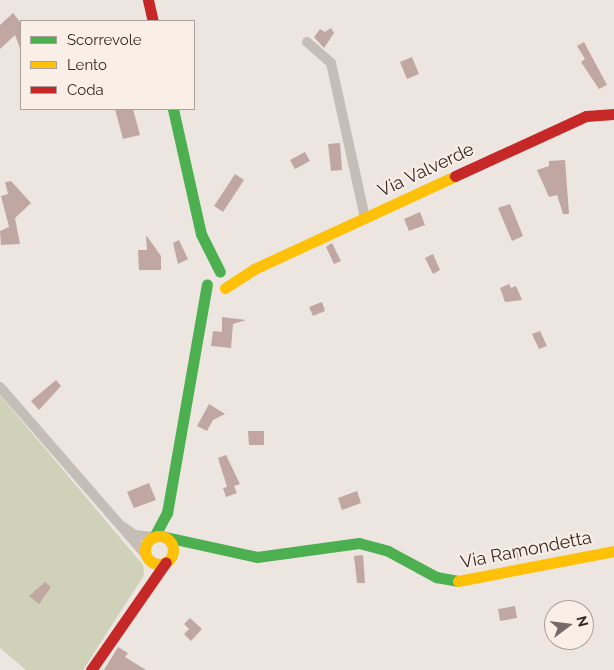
<!DOCTYPE html>
<html>
<head>
<meta charset="utf-8">
<style>
	body { margin:0 }
	#map { position:relative; width:614px; height:670px; overflow:hidden; background:#ece5e0; font-family:Raleway,sans-serif }
	div>[style] { position:absolute }
	.green>* { inset:0; background:#cfd1b9 }
	.building>* { inset:0; background:#c0a7a1 }
	.street>* { height:10px; margin:-5px; padding:0 5px; transform-origin:5px; border-radius:5px; background:#c5bdb8 }
	.fast>* { height:11px; margin:-5.5px; padding:0 5.5px; transform-origin:5.5px; border-radius:5.5px; background:#4caf50 }
	.slow>* { height:11px; margin:-5.5px; padding:0 5.5px; transform-origin:5.5px; border-radius:5.5px; background:#ffc107 }
	.slow>.ring { margin:-5.5px; padding:0; box-sizing:content-box; background:none; border:11px solid #ffc107; border-radius:50% }
	.jam>* { height:11px; margin:-5.5px; padding:0 5.5px; transform-origin:5.5px; border-radius:5.5px; background:#c62828 }
	span { translate:-50% -50%; white-space:nowrap; text-align:center; line-height:1.15; -webkit-text-stroke:4px #faefe6; paint-order:stroke }
	.street-label { font-size:18px; color:#362a27 }
	.legend { position:absolute; left:20px; top:20px; width:175px; height:90px; box-sizing:border-box; background:#faefe6; border:1px solid #aca09a; margin:0; padding:6px 9px; list-style:none; font-size:15px; color:#362a27 }
	.legend li { display:flex; align-items:center; gap:10px; height:25px }
	.legend b { width:25px; border:1px solid #aca09a }
	.north { position:absolute; left:544px; top:600px; width:50px; height:50px; box-sizing:border-box; background:#faefe6; border:1px solid #aca09a; border-radius:50%; rotate:75deg; font-size:14px; font-weight:700; line-height:20px; text-align:center; color:#362a27 }
	.north::after { content:''; display:block; margin:auto; width:18px; height:22px; background:#766b68; clip-path:polygon(50% 0,100% 100%,50% 72%,0 100%) }
</style>
</head>
<body>
<div id="map">
	<div class="green">
		<i style="clip-path:polygon(0 395px,143px 565px,144px 575px,83px 670px,26px 670px,0 648px)"></i>
	</div>
	<div class="building">
		<i style="clip-path:polygon(13px 13px,21px 23px,21px 51px,15px 35px,0 49px,0 25px)"></i>
		<i style="clip-path:polygon(331px 28px,334px 33px,324px 48px,314px 37px,320px 29px,325px 32px)"></i>
		<i style="clip-path:polygon(584px 42px,607px 85px,599px 89px,581px 62px,585px 59px,577px 46px)"></i>
		<i style="clip-path:polygon(412px 57px,419px 74px,407px 79px,400px 62px)"></i>
		<i style="clip-path:polygon(115px 109px,133px 109px,140px 135px,123px 139px)"></i>
		<i style="clip-path:polygon(340px 143px,342px 170px,331px 171px,328px 144px)"></i>
		<i style="clip-path:polygon(305px 152px,310px 161px,295px 169px,290px 160px)"></i>
		<i style="clip-path:polygon(565px 160px,569px 214px,563px 214px,557px 195px,549px 197px,537px 170px,549px 166px,549px 161px)"></i>
		<i style="clip-path:polygon(235px 174px,244px 180px,223px 212px,214px 206px)"></i>
		<i style="clip-path:polygon(11px 181px,31px 203px,15px 218px,20px 244px,1px 245px,0 231px,9px 227px,1px 196px,8px 194px,5px 182px)"></i>
		<i style="clip-path:polygon(510px 204px,523px 236px,512px 241px,498px 208px)"></i>
		<i style="clip-path:polygon(420px 212px,425px 225px,409px 231px,404px 219px)"></i>
		<i style="clip-path:polygon(146px 235px,161px 256px,161px 270px,139px 270px,138px 250px,147px 250px)"></i>
		<i style="clip-path:polygon(179px 240px,188px 259px,178px 264px,173px 243px)"></i>
		<i style="clip-path:polygon(332px 243px,341px 261px,334px 264px,326px 247px)"></i>
		<i style="clip-path:polygon(433px 254px,440px 270px,433px 274px,425px 258px)"></i>
		<i style="clip-path:polygon(509px 284px,511px 288px,516px 286px,522px 300px,505px 302px,500px 288px)"></i>
		<i style="clip-path:polygon(322px 302px,325px 311px,313px 316px,309px 307px)"></i>
		<i style="clip-path:polygon(222px 317px,246px 320px,233px 324px,231px 348px,211px 346px,213px 331px,222px 332px)"></i>
		<i style="clip-path:polygon(540px 331px,547px 346px,539px 349px,532px 334px)"></i>
		<i style="clip-path:polygon(56px 380px,61px 386px,39px 410px,31px 401px)"></i>
		<i style="clip-path:polygon(209px 404px,225px 414px,213px 420px,207px 431px,197px 426px)"></i>
		<i style="clip-path:polygon(248px 431px,264px 431px,264px 445px,249px 445px)"></i>
		<i style="clip-path:polygon(226px 455px,240px 484px,234px 486px,237px 493px,226px 497px,223px 488px,227px 487px,218px 458px)"></i>
		<i style="clip-path:polygon(149px 483px,156px 500px,134px 508px,127px 492px)"></i>
		<i style="clip-path:polygon(357px 491px,361px 503px,342px 510px,338px 498px)"></i>
		<i style="clip-path:polygon(521px 551px,521px 559px,502px 561px,500px 553px)"></i>
		<i style="clip-path:polygon(363px 555px,365px 583px,357px 583px,354px 556px)"></i>
		<i style="clip-path:polygon(45px 582px,51px 587px,39px 604px,29px 596px)"></i>
		<i style="clip-path:polygon(515px 606px,517px 618px,500px 621px,498px 609px)"></i>
		<i style="clip-path:polygon(190px 618px,202px 629px,191px 641px,184px 634px,189px 629px,184px 624px)"></i>
		<i style="clip-path:polygon(118px 647px,128px 653px,125px 657px,146px 670px,104px 670px)"></i>
	</div>
	<div class="street">
		<i style="left:307px;top:42px;width:32px;rotate:41deg"></i>
		<i style="left:331px;top:63px;width:158px;rotate:77.6deg"></i>
		<i style="left:0;top:387px;width:223px;rotate:49deg"></i>
		<i style="left:123px;top:527px;width:14px;rotate:34deg"></i>
		<i style="left:135px;top:535px;width:18px;rotate:6deg"></i>
	</div>
	<div class="fast">
		<i style="left:173px;top:109px;width:128px;rotate:77.4deg"></i>
		<i style="left:201px;top:234px;width:42px;rotate:63.4deg"></i>
		<i style="left:161px;top:536px;width:98px;rotate:12.3deg"></i>
		<i style="left:257px;top:557px;width:103px;rotate:-7.8deg"></i>
		<i style="left:359px;top:543px;width:30px;rotate:15deg"></i>
		<i style="left:388px;top:551px;width:55px;rotate:28.4deg"></i>
		<i style="left:436px;top:577px;width:22px;rotate:10deg"></i>
		<i style="left:154px;top:537px;width:27px;rotate:-62deg"></i>
		<i style="left:167px;top:513px;width:232px;rotate:-80.1deg"></i>
	</div>
	<div class="slow">
		<i style="left:225px;top:288px;width:35px;rotate:-33deg"></i>
		<i style="left:254px;top:269px;width:221px;rotate:-24.8deg"></i>
		<i class="ring" style="left:145px;top:536px;width:17px;height:17px"></i>
		<i style="left:458px;top:581px;width:159px;rotate:-10.9deg"></i>
	</div>
	<div class="jam">
		<i style="left:148px;top:0;width:22px;rotate:77deg"></i>
		<i style="left:455px;top:176px;width:144px;rotate:-24.6deg"></i>
		<i style="left:586px;top:116px;width:28px;rotate:-4deg"></i>
		<i style="left:91px;top:670px;width:131px;rotate:-55.2deg"></i>
	</div>
	<div class="street-label">
		<span style="left:426px;top:170px;rotate:-25deg">Via Valverde</span>
		<span style="left:526px;top:550px;rotate:-11deg">Via Ramondetta</span>
	</div>
	<ul class="legend">
	<li><b style="height:6px;background:#4caf50"></b>Scorrevole</li>
	<li><b style="height:6px;background:#ffc107"></b>Lento</li>
	<li><b style="height:6px;background:#c62828"></b>Coda</li>
	</ul>
	<div class="north">N</div>
</div>
</body>
</html>
